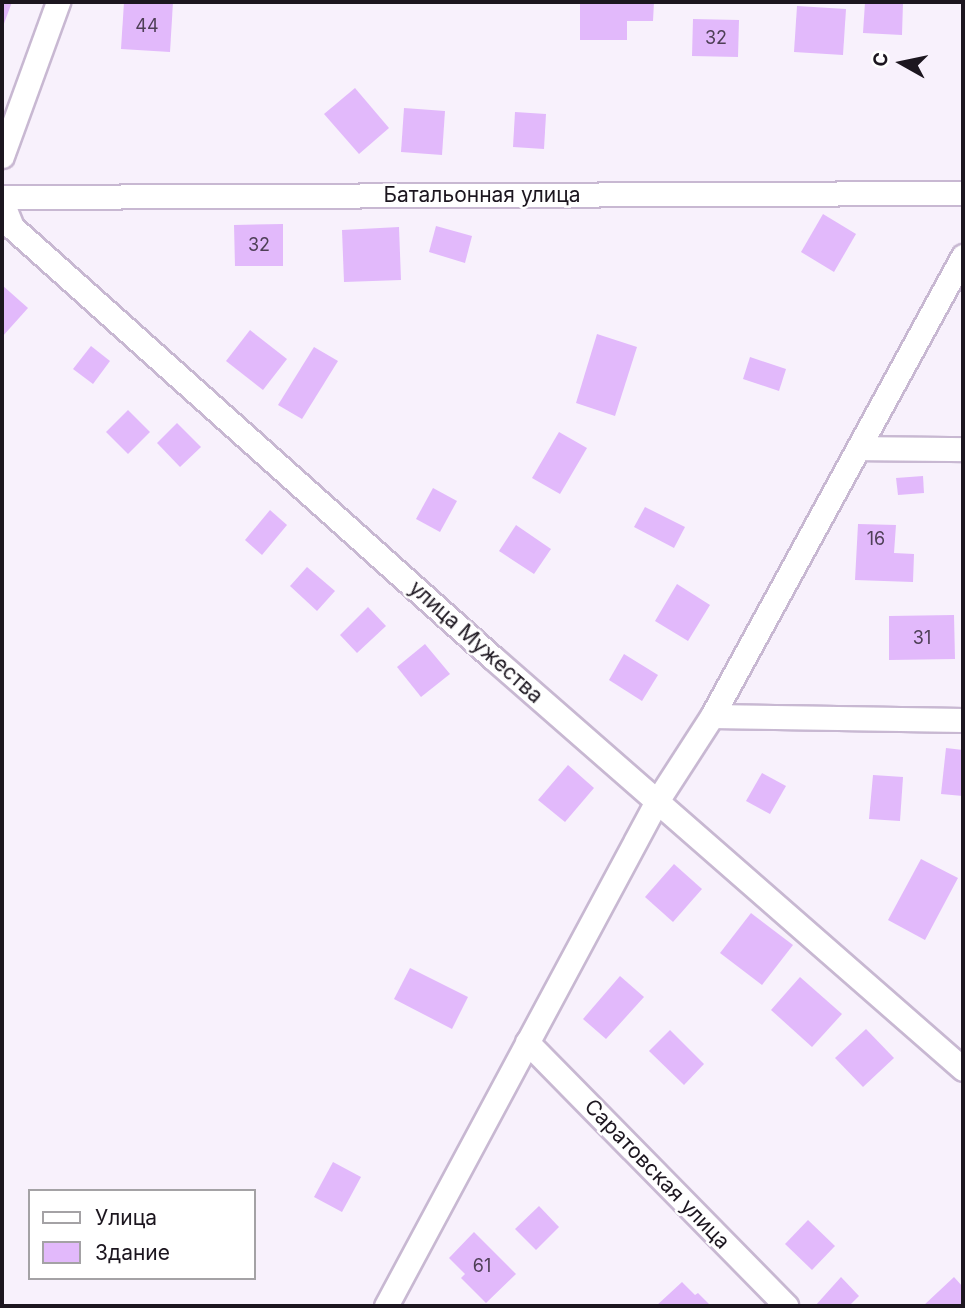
<!DOCTYPE html>
<html>
<head>
<meta charset="utf-8">
<style>
	body { margin:0 }
	#map { position:relative; width:965px; height:1308px; overflow:hidden; background:#f8f1fc; font-family:Inter,sans-serif }
	div>[style] { position:absolute }
	.building>* { inset:0; background:#e2b9fb }
	.roads { filter:drop-shadow(2px 0 #c8b8d2) drop-shadow(-2px 0 #c8b8d2) drop-shadow(0 2px #c8b8d2) drop-shadow(0 -2px #c8b8d2) }
	.street>* { height:23px; margin:-11.5px; padding:0 11.5px; transform-origin:11.5px; border-radius:11.5px; background:#fff }
	span { translate:-50% -50%; white-space:nowrap; text-align:center; line-height:1.15; -webkit-text-stroke:5px #fff; paint-order:stroke }
	.number-label { font-size:18px; color:#4e3f56 }
	.number-label span { -webkit-text-stroke-width:0 }
	.street-label { font-size:21px; color:#1c161f }
	.frame { position:absolute; inset:0; border:4px solid #1c161f; pointer-events:none }
	.legend { position:absolute; left:28px; top:1189px; width:228px; height:91px; box-sizing:border-box; background:#fff; border:2px solid #a4a2a5; margin:0; padding:9px 12px; list-style:none; font-size:21px; color:#1c161f }
	.legend li { display:flex; align-items:center; gap:14px; height:35px }
	.legend b { width:35px; border:2px solid #a4a2a5 }
	.north { position:absolute; left:867px; top:28px; width:70px; height:70px; -webkit-text-stroke:5px #fff; paint-order:stroke; rotate:279deg; font-size:19px; font-weight:700; line-height:28px; text-align:center; color:#1c161f }
	.north::after { content:''; display:block; margin:auto; width:24px; height:32px; background:#1c161f; clip-path:polygon(50% 0,100% 100%,50% 72%,0 100%) }
</style>
</head>
<body>
<div id="map">
	<div class="building">
		<i style="clip-path:polygon(2px 2px,12px 2px,2px 29px)"></i>
		<i style="clip-path:polygon(124px 2px,173px 2px,170px 52px,121px 49px)"></i>
		<i style="clip-path:polygon(580px 2px,654px 2px,653px 21px,627px 21px,627px 40px,580px 40px)"></i>
		<i style="clip-path:polygon(865px 2px,903px 2px,902px 35px,863px 33px)"></i>
		<i style="clip-path:polygon(797px 6px,846px 9px,843px 55px,794px 52px)"></i>
		<i style="clip-path:polygon(693px 19px,739px 20px,738px 57px,692px 56px)"></i>
		<i style="clip-path:polygon(355px 88px,389px 128px,359px 154px,324px 114px)"></i>
		<i style="clip-path:polygon(404px 108px,445px 111px,442px 155px,401px 152px)"></i>
		<i style="clip-path:polygon(515px 112px,546px 114px,544px 149px,513px 147px)"></i>
		<i style="clip-path:polygon(823px 214px,856px 234px,834px 272px,801px 252px)"></i>
		<i style="clip-path:polygon(283px 224px,283px 266px,235px 266px,234px 225px)"></i>
		<i style="clip-path:polygon(436px 226px,472px 236px,465px 263px,429px 252px)"></i>
		<i style="clip-path:polygon(399px 227px,401px 280px,344px 282px,342px 230px)"></i>
		<i style="clip-path:polygon(2px 285px,28px 308px,2px 337px)"></i>
		<i style="clip-path:polygon(250px 330px,287px 359px,263px 390px,226px 361px)"></i>
		<i style="clip-path:polygon(597px 334px,637px 347px,615px 416px,576px 403px)"></i>
		<i style="clip-path:polygon(91px 346px,110px 361px,93px 384px,73px 369px)"></i>
		<i style="clip-path:polygon(314px 347px,338px 361px,302px 419px,278px 405px)"></i>
		<i style="clip-path:polygon(750px 357px,786px 369px,779px 391px,743px 379px)"></i>
		<i style="clip-path:polygon(128px 410px,150px 432px,128px 454px,106px 432px)"></i>
		<i style="clip-path:polygon(177px 423px,201px 447px,180px 467px,157px 443px)"></i>
		<i style="clip-path:polygon(559px 432px,587px 448px,560px 494px,532px 478px)"></i>
		<i style="clip-path:polygon(923px 476px,924px 493px,898px 495px,896px 478px)"></i>
		<i style="clip-path:polygon(433px 488px,457px 501px,440px 532px,416px 519px)"></i>
		<i style="clip-path:polygon(645px 507px,685px 527px,674px 548px,634px 527px)"></i>
		<i style="clip-path:polygon(270px 510px,287px 525px,262px 555px,245px 540px)"></i>
		<i style="clip-path:polygon(858px 524px,896px 525px,894px 553px,914px 554px,913px 582px,855px 580px)"></i>
		<i style="clip-path:polygon(516px 525px,551px 549px,534px 574px,499px 551px)"></i>
		<i style="clip-path:polygon(307px 567px,335px 591px,317px 611px,290px 586px)"></i>
		<i style="clip-path:polygon(677px 584px,710px 605px,688px 641px,655px 621px)"></i>
		<i style="clip-path:polygon(368px 607px,386px 626px,357px 653px,340px 635px)"></i>
		<i style="clip-path:polygon(954px 615px,955px 659px,889px 660px,889px 616px)"></i>
		<i style="clip-path:polygon(425px 644px,450px 674px,421px 697px,397px 667px)"></i>
		<i style="clip-path:polygon(624px 654px,658px 675px,642px 701px,609px 680px)"></i>
		<i style="clip-path:polygon(946px 748px,963px 750px,963px 796px,941px 794px)"></i>
		<i style="clip-path:polygon(568px 765px,594px 788px,565px 822px,538px 800px)"></i>
		<i style="clip-path:polygon(762px 773px,786px 786px,770px 814px,746px 801px)"></i>
		<i style="clip-path:polygon(873px 775px,903px 777px,900px 821px,869px 819px)"></i>
		<i style="clip-path:polygon(921px 859px,958px 878px,925px 940px,888px 920px)"></i>
		<i style="clip-path:polygon(674px 864px,702px 889px,673px 922px,645px 897px)"></i>
		<i style="clip-path:polygon(751px 913px,793px 945px,762px 985px,720px 953px)"></i>
		<i style="clip-path:polygon(410px 968px,468px 997px,452px 1029px,394px 999px)"></i>
		<i style="clip-path:polygon(620px 976px,644px 997px,606px 1039px,583px 1019px)"></i>
		<i style="clip-path:polygon(800px 977px,842px 1014px,812px 1047px,771px 1010px)"></i>
		<i style="clip-path:polygon(866px 1029px,894px 1058px,863px 1087px,835px 1058px)"></i>
		<i style="clip-path:polygon(670px 1030px,704px 1064px,684px 1085px,649px 1051px)"></i>
		<i style="clip-path:polygon(333px 1162px,361px 1177px,342px 1212px,314px 1197px)"></i>
		<i style="clip-path:polygon(539px 1206px,559px 1227px,536px 1250px,515px 1229px)"></i>
		<i style="clip-path:polygon(808px 1220px,835px 1246px,812px 1270px,785px 1244px)"></i>
		<i style="clip-path:polygon(474px 1232px,516px 1274px,486px 1303px,461px 1278px,465px 1274px,449px 1258px)"></i>
		<i style="clip-path:polygon(841px 1277px,859px 1296px,849px 1306px,815px 1306px)"></i>
		<i style="clip-path:polygon(954px 1277px,963px 1287px,963px 1306px,923px 1306px)"></i>
		<i style="clip-path:polygon(682px 1282px,695px 1295px,698px 1293px,711px 1306px,656px 1306px)"></i>
	</div>
	<div class="roads">
		<div class="street">
			<i style="left:2px;top:156px;width:164px;rotate:-70deg"></i>
			<i style="left:2px;top:197px;width:961px;rotate:-0.24deg"></i>
			<i style="left:2px;top:202px;width:27px;rotate:68deg"></i>
			<i style="left:12px;top:227px;width:644px;rotate:41.86deg"></i>
			<i style="left:492px;top:657px;width:626px;rotate:41.18deg"></i>
			<i style="left:859px;top:448px;width:104px;rotate:0.6deg"></i>
			<i style="left:712px;top:716px;width:251px;rotate:0.9deg"></i>
			<i style="left:527px;top:1042px;width:370px;rotate:45.5deg"></i>
			<i style="left:386px;top:1306px;width:573px;rotate:-61.78deg"></i>
			<i style="left:657px;top:801px;width:101px;rotate:-57.1deg"></i>
			<i style="left:712px;top:716px;width:524px;rotate:-61.38deg"></i>
		</div>
	</div>
	<div class="number-label">
		<span style="left:147px;top:26px">44</span>
		<span style="left:716px;top:38px">32</span>
		<span style="left:259px;top:245px">32</span>
		<span style="left:876px;top:539px">16</span>
		<span style="left:922px;top:638px">31</span>
		<span style="left:482px;top:1266px">61</span>
	</div>
	<div class="street-label">
		<span style="left:482px;top:195px">Батальонная улица</span>
		<span style="left:476px;top:642px;rotate:42deg">улица Мужества</span>
		<span style="left:657px;top:1174px;rotate:46deg">Саратовская улица</span>
	</div>
	<div class="frame"></div>
	<ul class="legend">
	<li><b style="height:9px;background:#fff"></b>Улица</li>
	<li><b style="height:19px;background:#e2b9fb"></b>Здание</li>
	</ul>
	<div class="north">С</div>
</div>
</body>
</html>
